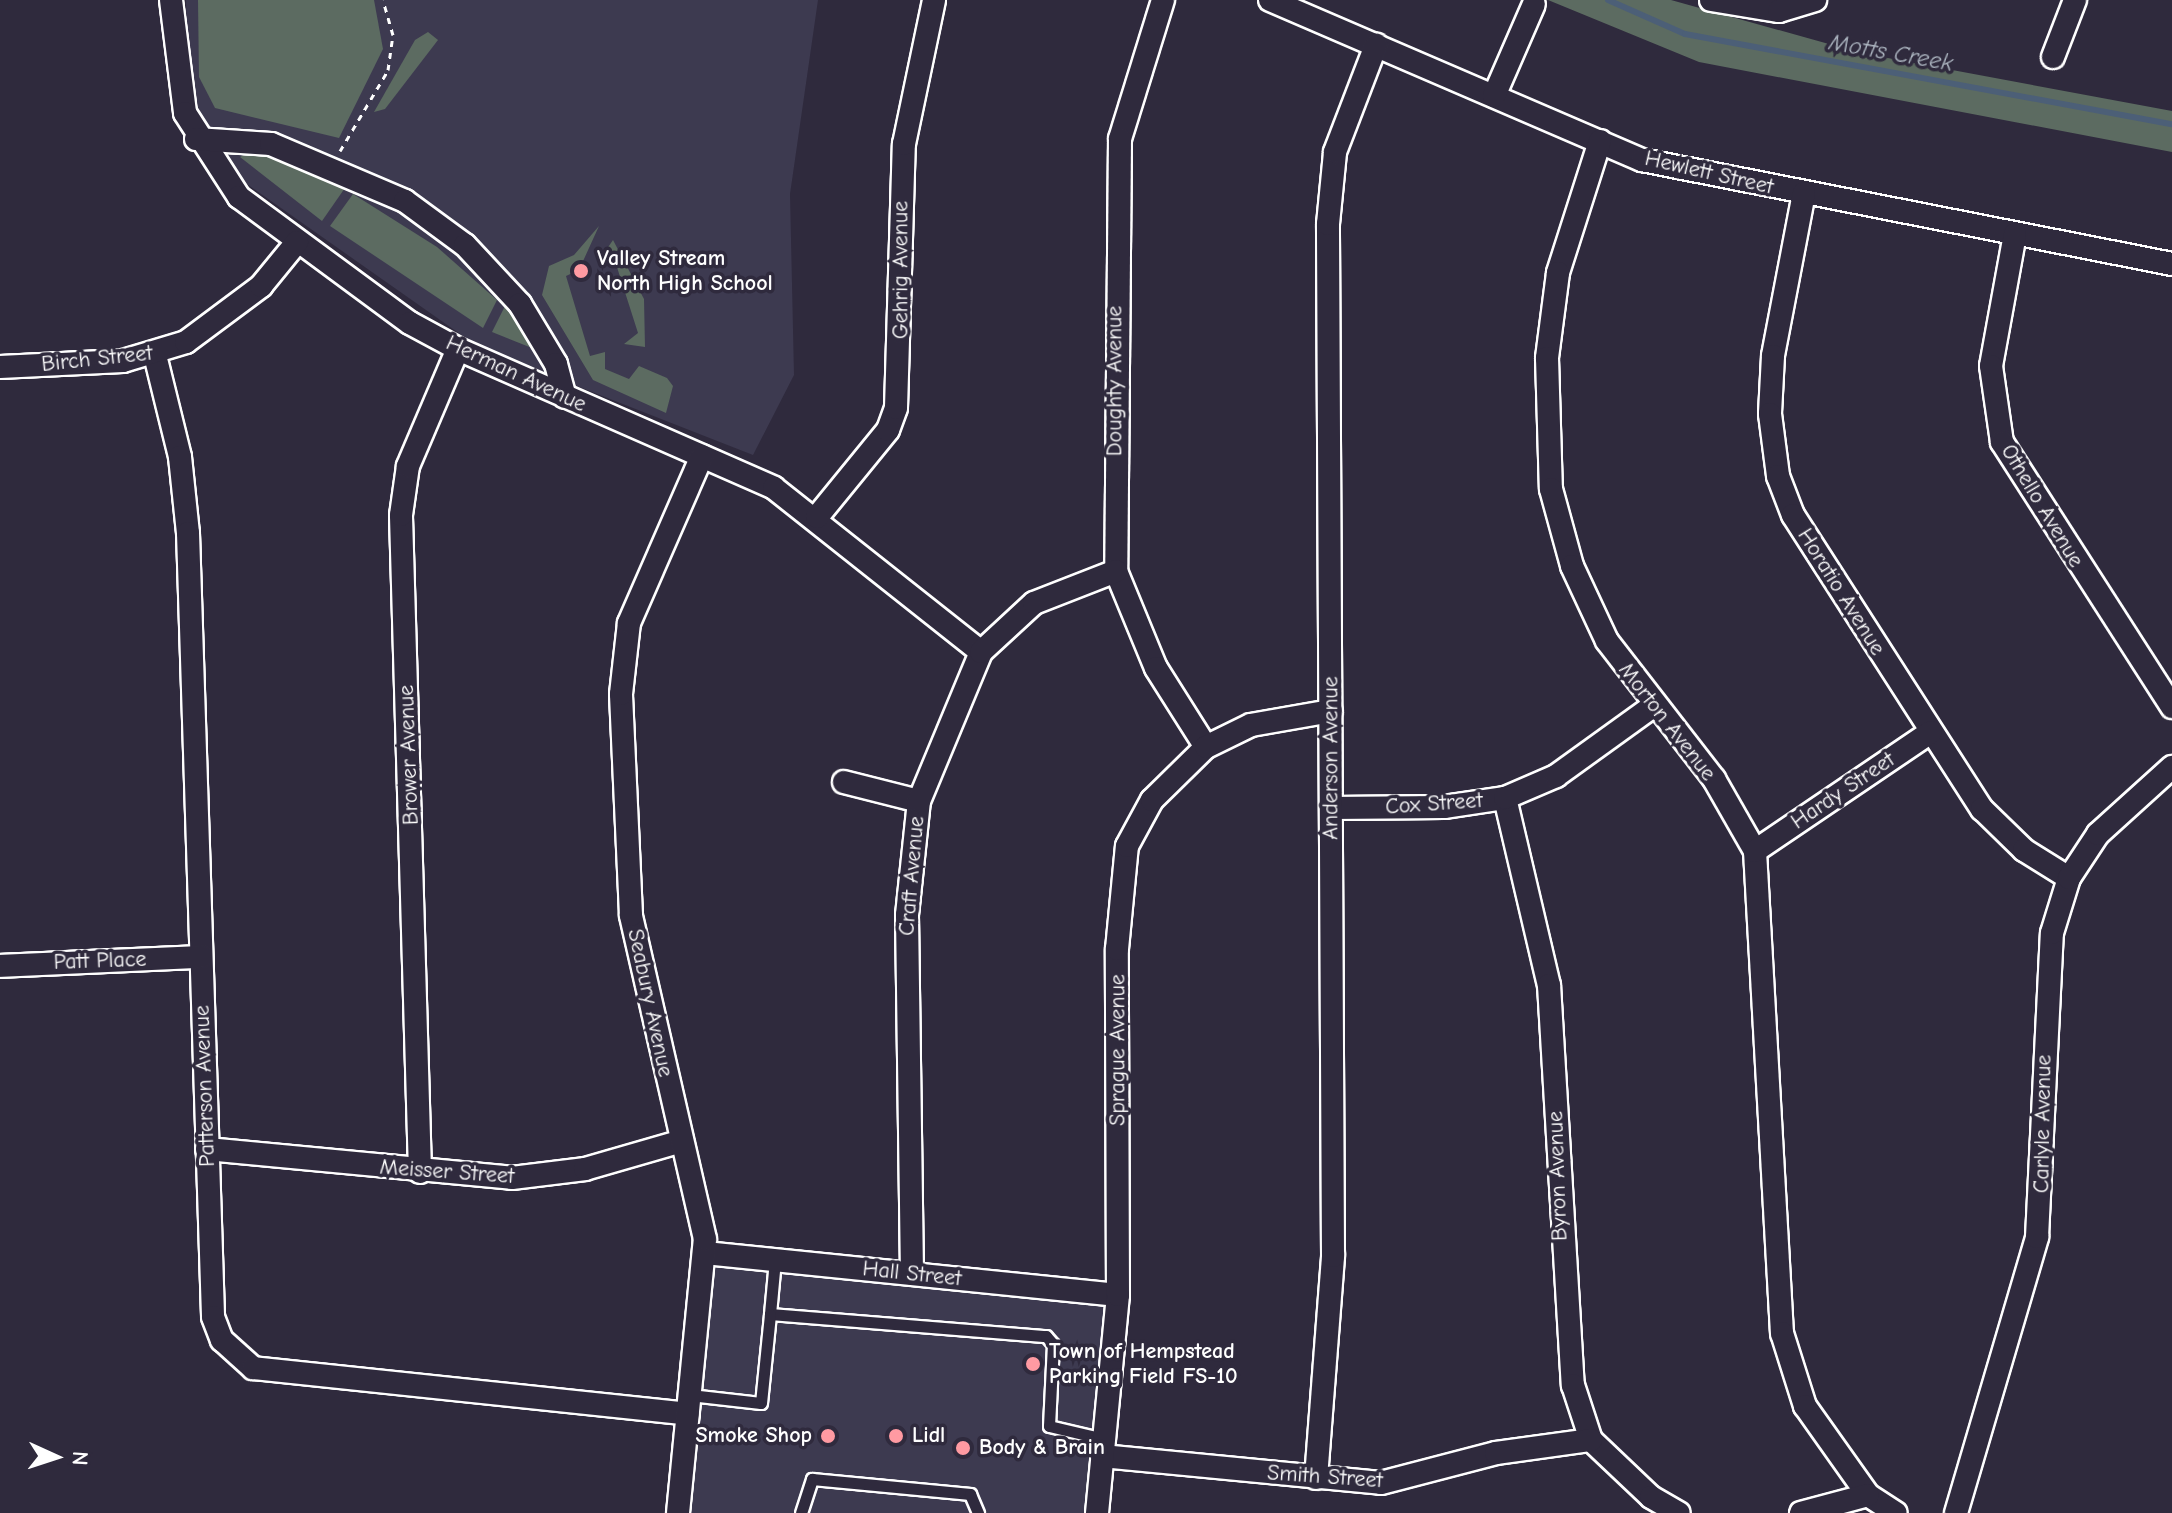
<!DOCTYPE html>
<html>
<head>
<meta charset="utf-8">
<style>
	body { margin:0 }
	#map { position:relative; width:2172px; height:1513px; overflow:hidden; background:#2f2a3d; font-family:"Comic Neue",sans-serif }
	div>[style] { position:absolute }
	.built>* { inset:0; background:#3d3a50 }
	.green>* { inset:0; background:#5c6b61 }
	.stream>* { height:6px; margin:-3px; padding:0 3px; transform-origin:3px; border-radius:3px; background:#4c5f77 }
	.path>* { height:3px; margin-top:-1.5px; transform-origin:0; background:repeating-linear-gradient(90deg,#fff 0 6px,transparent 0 12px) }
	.roads { filter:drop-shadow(2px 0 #fff) drop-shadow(-2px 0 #fff) drop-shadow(0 2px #fff) drop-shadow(0 -2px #fff) }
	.service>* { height:11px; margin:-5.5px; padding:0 5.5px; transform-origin:5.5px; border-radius:5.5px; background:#2f2a3d }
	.minor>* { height:22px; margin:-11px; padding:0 11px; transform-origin:11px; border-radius:11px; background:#2f2a3d }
	.dots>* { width:22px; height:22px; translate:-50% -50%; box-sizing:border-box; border:4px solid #2f2a3d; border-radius:50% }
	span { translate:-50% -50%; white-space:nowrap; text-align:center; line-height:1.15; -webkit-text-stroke:7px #2f2a3d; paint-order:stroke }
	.street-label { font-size:22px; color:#fff }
	.poi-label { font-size:22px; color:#fff; font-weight:700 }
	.left { translate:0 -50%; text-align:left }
	.right { translate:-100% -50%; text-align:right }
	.water-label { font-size:24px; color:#aeb7c2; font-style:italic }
	.north { position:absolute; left:16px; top:1417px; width:80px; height:80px; -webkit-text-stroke:6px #2f2a3d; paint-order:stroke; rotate:93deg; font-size:22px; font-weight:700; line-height:32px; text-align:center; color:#fff }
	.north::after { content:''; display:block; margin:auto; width:28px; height:36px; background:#fff; clip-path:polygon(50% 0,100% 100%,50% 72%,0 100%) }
</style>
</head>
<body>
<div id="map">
	<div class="built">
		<i style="clip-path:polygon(186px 0,818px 0,790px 194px,794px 375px,753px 455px,480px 348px,234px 175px,188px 88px)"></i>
		<i style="clip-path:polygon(705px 1253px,1115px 1295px,1094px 1513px,678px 1513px)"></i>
	</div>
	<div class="green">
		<i style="clip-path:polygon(198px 0,374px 0,383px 49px,339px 138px,215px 108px,199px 77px)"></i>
		<i style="clip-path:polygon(1548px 0,1671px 0,1861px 53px,2172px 111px,2172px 152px,1699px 62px)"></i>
		<i style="clip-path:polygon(428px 32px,438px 40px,385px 109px,374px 112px,415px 40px)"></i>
		<i style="clip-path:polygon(255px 148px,347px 185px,322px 221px,240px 157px)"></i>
		<i style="clip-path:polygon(353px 194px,437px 247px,497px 300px,483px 328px,330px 226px)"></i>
		<i style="clip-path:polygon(599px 226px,579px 270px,566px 276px,590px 356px,605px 352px,605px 369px,629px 379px,639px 366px,667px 378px,673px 386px,666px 413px,593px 380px,542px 295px,549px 266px,574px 255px)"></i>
		<i style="clip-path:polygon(613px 240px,644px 299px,645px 347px,624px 344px,638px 333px,615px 261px,600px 259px)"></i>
		<i style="clip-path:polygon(507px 302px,537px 350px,492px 332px)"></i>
	</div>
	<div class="stream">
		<i style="left:1608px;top:0;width:84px;rotate:23.8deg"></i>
		<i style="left:1685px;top:34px;width:495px;rotate:10.5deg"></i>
	</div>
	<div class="path">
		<i style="left:340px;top:151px;width:94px;rotate:-59.3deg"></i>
		<i style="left:388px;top:70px;width:35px;rotate:-82deg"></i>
		<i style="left:393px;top:35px;width:36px;rotate:-106deg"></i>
	</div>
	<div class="roads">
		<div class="service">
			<i style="left:775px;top:1260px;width:54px;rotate:95.3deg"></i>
			<i style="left:770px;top:1314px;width:277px;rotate:4.6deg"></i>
			<i style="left:1046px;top:1336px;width:11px;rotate:49deg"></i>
			<i style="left:1053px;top:1344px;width:82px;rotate:92.8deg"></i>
			<i style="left:1049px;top:1426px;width:57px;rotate:13.3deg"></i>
			<i style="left:690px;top:1395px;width:71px;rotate:6.4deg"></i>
			<i style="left:761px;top:1403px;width:89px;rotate:-84.2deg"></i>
			<i style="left:801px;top:1513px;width:36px;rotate:-72deg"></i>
			<i style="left:812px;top:1479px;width:159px;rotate:5.4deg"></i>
			<i style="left:970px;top:1494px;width:21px;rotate:67deg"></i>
		</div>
		<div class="minor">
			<i style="left:171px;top:0;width:114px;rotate:82.9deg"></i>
			<i style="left:185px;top:113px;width:100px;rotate:57.3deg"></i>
			<i style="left:239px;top:197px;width:212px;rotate:36.4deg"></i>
			<i style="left:410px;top:323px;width:55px;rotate:28.4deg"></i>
			<i style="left:458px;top:349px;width:345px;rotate:23.7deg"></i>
			<i style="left:774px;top:488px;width:264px;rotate:38.4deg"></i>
			<i style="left:1163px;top:0;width:145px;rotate:107.2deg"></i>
			<i style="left:1120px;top:139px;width:432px;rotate:90.5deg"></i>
			<i style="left:1116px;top:571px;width:105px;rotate:67.6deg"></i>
			<i style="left:1156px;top:668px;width:93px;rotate:57.7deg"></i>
			<i style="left:1270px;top:0;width:405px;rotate:23.3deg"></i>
			<i style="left:1642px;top:160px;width:540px;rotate:11.1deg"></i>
			<i style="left:1711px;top:0;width:69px;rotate:9.2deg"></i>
			<i style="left:1779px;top:11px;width:38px;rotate:-17deg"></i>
			<i style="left:2053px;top:57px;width:61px;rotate:-68.9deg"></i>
			<i style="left:1494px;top:96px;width:100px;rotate:-66.5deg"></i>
			<i style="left:196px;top:139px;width:75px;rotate:3.8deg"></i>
			<i style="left:271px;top:144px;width:146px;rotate:23deg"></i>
			<i style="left:405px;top:201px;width:74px;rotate:36.3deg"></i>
			<i style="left:465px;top:245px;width:81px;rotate:47deg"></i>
			<i style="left:520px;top:304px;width:70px;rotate:59deg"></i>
			<i style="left:556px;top:364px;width:34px;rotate:75deg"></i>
			<i style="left:1600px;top:141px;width:139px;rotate:107.7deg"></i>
			<i style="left:1558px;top:273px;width:86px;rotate:97.4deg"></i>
			<i style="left:1547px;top:358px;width:131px;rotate:88.3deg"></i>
			<i style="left:1551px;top:489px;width:80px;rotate:74.7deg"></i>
			<i style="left:1572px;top:566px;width:83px;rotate:65deg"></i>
			<i style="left:1607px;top:641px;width:175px;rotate:52.2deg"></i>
			<i style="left:1714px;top:779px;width:83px;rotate:60.3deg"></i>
			<i style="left:1755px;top:851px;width:483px;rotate:86.8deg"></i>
			<i style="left:1782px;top:1333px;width:77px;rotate:72.5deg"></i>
			<i style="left:1805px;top:1406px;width:109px;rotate:54.7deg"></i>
			<i style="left:1868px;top:1495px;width:33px;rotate:33deg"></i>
			<i style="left:1804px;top:193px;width:166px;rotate:100.8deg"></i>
			<i style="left:1773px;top:356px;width:58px;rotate:93deg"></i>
			<i style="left:1770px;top:414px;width:63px;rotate:82.6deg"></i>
			<i style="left:1778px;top:476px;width:42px;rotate:69deg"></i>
			<i style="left:1793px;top:515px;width:350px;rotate:57.3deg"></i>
			<i style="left:1982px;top:809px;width:59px;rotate:44.3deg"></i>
			<i style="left:2024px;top:850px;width:53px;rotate:31.9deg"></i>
			<i style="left:2015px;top:234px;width:134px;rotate:100.3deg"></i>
			<i style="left:1991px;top:366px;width:77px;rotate:81.8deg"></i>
			<i style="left:2002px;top:442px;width:315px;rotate:57.3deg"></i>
			<i style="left:155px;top:355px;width:105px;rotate:76.2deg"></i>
			<i style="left:180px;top:457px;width:76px;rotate:84deg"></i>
			<i style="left:188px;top:533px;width:784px;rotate:88.17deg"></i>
			<i style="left:213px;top:1317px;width:25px;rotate:69deg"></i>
			<i style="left:222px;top:1340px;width:42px;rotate:42.1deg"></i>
			<i style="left:253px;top:1368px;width:437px;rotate:6deg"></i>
			<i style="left:0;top:367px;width:123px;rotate:-2.8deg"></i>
			<i style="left:123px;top:361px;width:66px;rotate:-16.8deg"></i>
			<i style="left:186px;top:342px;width:94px;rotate:-36.7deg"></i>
			<i style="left:261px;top:286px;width:57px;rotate:-50.7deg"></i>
			<i style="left:817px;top:517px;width:112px;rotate:-50.8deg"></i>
			<i style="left:888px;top:430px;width:23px;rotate:-70deg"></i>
			<i style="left:896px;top:408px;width:264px;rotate:-88.3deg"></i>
			<i style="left:904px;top:144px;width:147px;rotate:-78.2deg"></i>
			<i style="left:844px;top:782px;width:77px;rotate:14.2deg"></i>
			<i style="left:1505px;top:798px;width:192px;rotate:76.8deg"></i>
			<i style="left:1549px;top:985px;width:401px;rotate:86.6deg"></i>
			<i style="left:1573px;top:1385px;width:58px;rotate:71.9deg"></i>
			<i style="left:1591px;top:1440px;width:83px;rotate:43.5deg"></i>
			<i style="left:1651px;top:1497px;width:32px;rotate:30deg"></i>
			<i style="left:1331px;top:808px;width:113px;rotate:-0.5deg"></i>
			<i style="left:1444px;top:807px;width:62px;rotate:-8.4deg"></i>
			<i style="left:1505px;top:798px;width:56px;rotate:-23.3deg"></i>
			<i style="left:1556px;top:776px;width:120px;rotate:-35.8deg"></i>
			<i style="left:1755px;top:851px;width:212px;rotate:-34.1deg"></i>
			<i style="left:0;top:966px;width:201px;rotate:-2.6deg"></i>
			<i style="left:207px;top:1149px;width:306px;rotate:5.4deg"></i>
			<i style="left:512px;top:1178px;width:74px;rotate:-7deg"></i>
			<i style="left:585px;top:1169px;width:101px;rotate:-16.1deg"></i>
			<i style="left:420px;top:1172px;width:657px;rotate:-91.66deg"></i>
			<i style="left:401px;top:515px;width:49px;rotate:-81.9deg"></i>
			<i style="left:408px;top:466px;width:127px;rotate:-66.9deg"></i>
			<i style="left:705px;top:1253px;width:415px;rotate:5.8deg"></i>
			<i style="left:912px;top:1274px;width:359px;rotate:-90.8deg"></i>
			<i style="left:907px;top:915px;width:115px;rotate:-84deg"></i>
			<i style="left:919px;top:801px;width:161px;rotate:-67.4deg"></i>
			<i style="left:981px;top:652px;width:72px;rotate:-42.8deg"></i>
			<i style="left:1034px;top:603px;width:88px;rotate:-21.3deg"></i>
			<i style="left:1102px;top:1456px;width:280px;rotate:5.5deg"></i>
			<i style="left:1381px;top:1483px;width:119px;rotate:-14.6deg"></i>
			<i style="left:1496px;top:1453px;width:96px;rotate:-7.8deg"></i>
			<i style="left:1316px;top:1478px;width:223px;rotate:-85.6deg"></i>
			<i style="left:1333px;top:1256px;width:1032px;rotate:-90.28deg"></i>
			<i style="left:1328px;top:224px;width:72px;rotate:-84.4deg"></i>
			<i style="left:1335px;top:152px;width:115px;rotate:-69deg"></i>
			<i style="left:678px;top:1513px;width:275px;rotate:-84.4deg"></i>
			<i style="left:705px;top:1239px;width:332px;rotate:-102.9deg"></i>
			<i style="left:631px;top:915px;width:221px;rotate:-92.6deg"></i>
			<i style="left:621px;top:694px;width:71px;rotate:-83.6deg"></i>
			<i style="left:629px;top:623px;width:182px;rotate:-66.4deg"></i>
			<i style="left:1097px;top:1513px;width:219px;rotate:-84.5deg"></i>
			<i style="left:1118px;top:1295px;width:346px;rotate:-90.2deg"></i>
			<i style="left:1117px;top:949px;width:103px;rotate:-84.5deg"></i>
			<i style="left:1127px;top:846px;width:52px;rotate:-61.5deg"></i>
			<i style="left:1152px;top:800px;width:76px;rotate:-44.5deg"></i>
			<i style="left:1206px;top:747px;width:50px;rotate:-26.1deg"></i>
			<i style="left:1251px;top:725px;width:81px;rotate:-9.9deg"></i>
			<i style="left:1801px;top:1513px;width:69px;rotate:-15deg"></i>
			<i style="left:1956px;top:1513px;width:288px;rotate:-73.6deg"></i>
			<i style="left:2037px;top:1237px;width:304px;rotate:-87.2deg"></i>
			<i style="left:2052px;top:933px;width:58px;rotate:-72.8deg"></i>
			<i style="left:2069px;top:878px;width:53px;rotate:-56.6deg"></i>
			<i style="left:2098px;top:834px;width:100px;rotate:-42.2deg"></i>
		</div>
	</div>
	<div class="dots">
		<i style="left:581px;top:271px;background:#ff9aa2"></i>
		<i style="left:1033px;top:1364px;background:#ff9aa2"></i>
		<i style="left:828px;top:1436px;background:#ff9aa2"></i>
		<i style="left:896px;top:1436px;background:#ff9aa2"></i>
		<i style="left:963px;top:1448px;background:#ff9aa2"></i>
	</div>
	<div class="street-label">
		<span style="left:1709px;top:173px;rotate:13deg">Hewlett Street</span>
		<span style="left:901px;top:270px;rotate:-90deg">Gehrig Avenue</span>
		<span style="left:97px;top:359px;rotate:-6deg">Birch Street</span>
		<span style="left:516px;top:374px;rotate:25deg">Herman Avenue</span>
		<span style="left:1115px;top:381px;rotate:-90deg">Doughty Avenue</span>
		<span style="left:2042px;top:506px;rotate:59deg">Othello Avenue</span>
		<span style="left:1841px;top:592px;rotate:58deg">Horatio Avenue</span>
		<span style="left:1667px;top:722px;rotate:52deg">Morton Avenue</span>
		<span style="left:409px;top:755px;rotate:-92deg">Brower Avenue</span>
		<span style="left:1331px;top:758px;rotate:-90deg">Anderson Avenue</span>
		<span style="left:1843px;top:791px;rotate:-34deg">Hardy Street</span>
		<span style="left:1434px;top:804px;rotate:-4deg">Cox Street</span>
		<span style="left:912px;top:876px;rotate:-85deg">Craft Avenue</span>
		<span style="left:100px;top:961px;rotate:-2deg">Patt Place</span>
		<span style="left:650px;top:1003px;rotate:78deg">Seabury Avenue</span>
		<span style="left:1118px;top:1050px;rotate:-90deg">Sprague Avenue</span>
		<span style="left:205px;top:1086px;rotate:-92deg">Patterson Avenue</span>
		<span style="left:2043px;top:1124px;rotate:-89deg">Carlyle Avenue</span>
		<span style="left:447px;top:1172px;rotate:4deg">Meisser Street</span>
		<span style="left:1558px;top:1176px;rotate:-92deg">Byron Avenue</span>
		<span style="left:912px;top:1274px;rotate:6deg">Hall Street</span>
		<span style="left:1325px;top:1477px;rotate:4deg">Smith Street</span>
	</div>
	<div class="poi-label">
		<span class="left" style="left:597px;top:271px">Valley Stream<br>North High School</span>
		<span class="left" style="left:1049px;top:1364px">Town of Hempstead<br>Parking Field FS-10</span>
		<span class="right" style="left:812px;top:1436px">Smoke Shop</span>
		<span class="left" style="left:912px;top:1436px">Lidl</span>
		<span class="left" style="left:979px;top:1448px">Body &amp; Brain</span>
	</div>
	<div class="water-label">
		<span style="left:1891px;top:53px;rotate:10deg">Motts Creek</span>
	</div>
	<div class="north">N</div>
</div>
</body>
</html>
